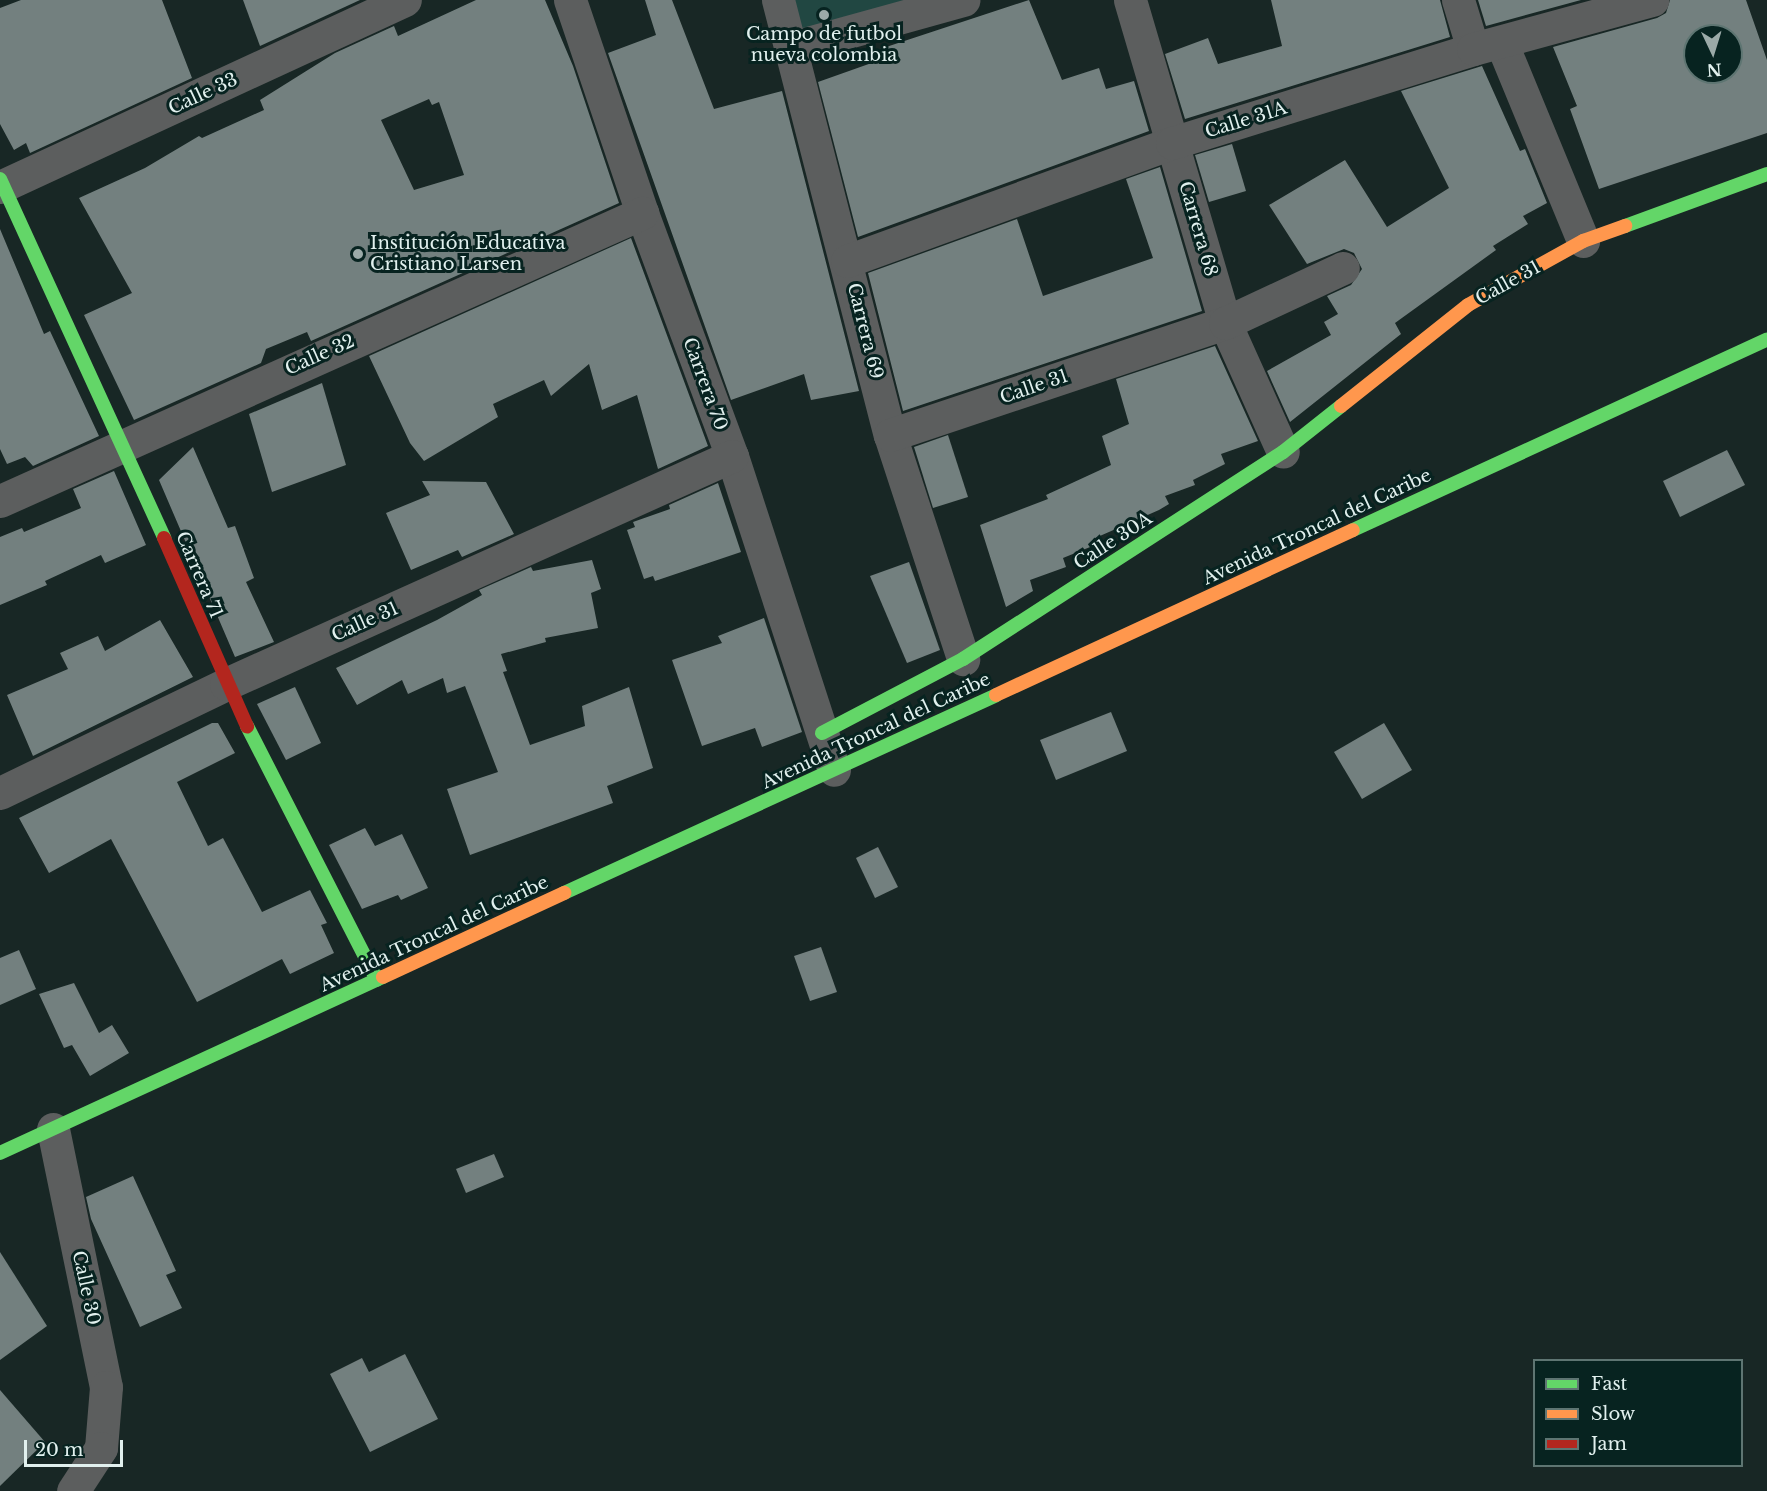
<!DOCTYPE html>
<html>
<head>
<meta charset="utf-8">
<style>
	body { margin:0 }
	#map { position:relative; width:1767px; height:1491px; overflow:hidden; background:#182725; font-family:"Libre Baskerville",serif }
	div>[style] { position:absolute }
	.green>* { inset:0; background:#214742 }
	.building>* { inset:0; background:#73807f }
	.street>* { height:33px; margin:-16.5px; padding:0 16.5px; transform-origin:16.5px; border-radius:16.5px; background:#5c5e5e }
	.fast>* { height:14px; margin:-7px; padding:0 7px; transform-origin:7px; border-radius:7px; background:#63d668 }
	.slow>* { height:14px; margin:-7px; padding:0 7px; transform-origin:7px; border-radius:7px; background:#ff974d }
	.jam>* { height:14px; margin:-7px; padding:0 7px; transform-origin:7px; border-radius:7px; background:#b3261e }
	.dots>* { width:16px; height:16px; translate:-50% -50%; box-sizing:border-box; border:3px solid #072320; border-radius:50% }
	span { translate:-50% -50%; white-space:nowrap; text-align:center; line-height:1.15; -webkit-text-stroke:6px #072320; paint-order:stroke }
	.poi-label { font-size:18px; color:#e1f0ee }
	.left { translate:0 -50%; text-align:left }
	.street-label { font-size:18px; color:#e1f0ee }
	.legend { position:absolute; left:1533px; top:1359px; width:210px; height:108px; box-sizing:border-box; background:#072320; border:2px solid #5e7572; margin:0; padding:8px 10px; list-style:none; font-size:18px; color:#e1f0ee }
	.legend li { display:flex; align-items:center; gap:12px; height:30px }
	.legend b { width:30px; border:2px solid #5e7572 }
	.north { position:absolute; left:1683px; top:24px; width:60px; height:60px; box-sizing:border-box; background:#072320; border:2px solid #5e7572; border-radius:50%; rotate:176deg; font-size:16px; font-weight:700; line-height:24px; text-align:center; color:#e1f0ee }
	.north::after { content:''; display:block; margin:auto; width:21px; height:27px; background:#9baaa8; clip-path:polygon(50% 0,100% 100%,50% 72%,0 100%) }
	.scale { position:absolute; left:24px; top:1440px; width:99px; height:27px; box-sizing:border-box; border:3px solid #e1f0ee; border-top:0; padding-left:8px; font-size:18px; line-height:21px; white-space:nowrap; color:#e1f0ee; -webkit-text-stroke:4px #072320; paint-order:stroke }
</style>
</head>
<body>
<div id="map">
	<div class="green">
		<i style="clip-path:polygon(788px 0,916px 0,796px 31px)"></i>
	</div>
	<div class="building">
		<i style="clip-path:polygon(21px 0,162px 0,192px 78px,30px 153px,26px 143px,14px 150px,0 124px,0 8px)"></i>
		<i style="clip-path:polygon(243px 0,360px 0,260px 46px)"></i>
		<i style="clip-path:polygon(evenodd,476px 0,545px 0,573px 66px,619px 203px,311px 341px,307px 332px,266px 349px,261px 363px,134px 420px,84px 315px,132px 293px,79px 198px,145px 168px,199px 136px,202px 138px,264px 110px,260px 100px,335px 53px,394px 26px,398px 36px,476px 0,429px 99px,432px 105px,439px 102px,464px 175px,414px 190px,381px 120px,429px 99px)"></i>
		<i style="clip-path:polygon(645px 0,672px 0,714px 109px,782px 91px,859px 391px,811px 400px,804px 374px,731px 400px,608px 53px,656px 35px)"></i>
		<i style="clip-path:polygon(1029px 0,1062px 80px,1099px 68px,1106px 89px,1134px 81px,1149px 131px,858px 237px,818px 82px,880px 60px,877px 50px)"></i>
		<i style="clip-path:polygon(1271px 0,1440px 0,1450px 37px,1185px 119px,1165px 54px,1208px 38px,1218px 64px,1282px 46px)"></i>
		<i style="clip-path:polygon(1478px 0,1581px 0,1486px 26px)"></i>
		<i style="clip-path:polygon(evenodd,1670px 0,1746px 0,1767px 60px,1767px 133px,1599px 189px,1570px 109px,1577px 106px,1553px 47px,1657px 18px,1666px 13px,1670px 0,1695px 36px,1731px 36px,1731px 72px,1695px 72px,1695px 36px)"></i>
		<i style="clip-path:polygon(1482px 66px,1520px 151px,1525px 149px,1547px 203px,1523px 216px,1528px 224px,1493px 246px,1496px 250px,1395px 323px,1401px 334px,1290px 422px,1267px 371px,1331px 335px,1324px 322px,1338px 314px,1327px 296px,1351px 285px,1362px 269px,1354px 253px,1344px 249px,1307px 264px,1269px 205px,1345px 160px,1387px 227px,1449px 188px,1401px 91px)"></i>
		<i style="clip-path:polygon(1232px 144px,1246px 191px,1209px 202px,1195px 155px)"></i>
		<i style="clip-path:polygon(1160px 167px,1202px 311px,903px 411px,868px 273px,1017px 219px,1043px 296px,1153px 258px,1126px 179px)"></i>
		<i style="clip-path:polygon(0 229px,44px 334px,50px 331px,99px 436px,33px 466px,25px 457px,7px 464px,0 449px)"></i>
		<i style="clip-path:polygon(631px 238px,708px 446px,658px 469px,637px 395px,602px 410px,589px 364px,551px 396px,544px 380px,493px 404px,498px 417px,424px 461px,410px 443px,369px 356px)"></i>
		<i style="clip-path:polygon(1215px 346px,1258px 441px,1221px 454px,1225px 464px,1193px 480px,1195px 485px,1165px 496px,1169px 504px,1159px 510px,1093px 539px,1095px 545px,1063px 558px,1066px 567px,1030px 580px,1033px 591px,1006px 607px,980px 525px,1048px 499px,1046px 495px,1111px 465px,1102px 436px,1129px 424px,1116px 379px)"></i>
		<i style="clip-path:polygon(322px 383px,346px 465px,272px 492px,249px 414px)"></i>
		<i style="clip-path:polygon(948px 435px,968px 497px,933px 508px,914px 447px)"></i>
		<i style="clip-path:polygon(193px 447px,228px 528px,235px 526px,254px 578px,246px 582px,274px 642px,235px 657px,159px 480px)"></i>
		<i style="clip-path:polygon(1727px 450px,1745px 485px,1680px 517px,1663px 481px)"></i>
		<i style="clip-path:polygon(114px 471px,146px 545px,105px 563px,101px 555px,45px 581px,47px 585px,0 605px,0 537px,22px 528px,24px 532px,81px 508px,73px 489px)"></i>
		<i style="clip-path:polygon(422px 481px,486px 482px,514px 534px,462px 557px,458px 550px,411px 570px,386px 513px,430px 495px)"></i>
		<i style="clip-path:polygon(718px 483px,741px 552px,655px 581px,653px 576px,644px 579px,627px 530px,635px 527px,633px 522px,670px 509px,669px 505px)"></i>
		<i style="clip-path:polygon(592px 560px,601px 589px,591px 593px,598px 628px,545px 638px,546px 642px,501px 654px,507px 671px,503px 672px,530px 745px,585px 726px,582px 706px,629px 687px,653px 768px,607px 786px,613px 803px,470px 855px,447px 789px,498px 772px,465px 686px,447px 693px,443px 678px,408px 694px,402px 680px,357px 705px,336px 668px,437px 620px,482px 595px,479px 590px,531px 567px,533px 571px)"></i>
		<i style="clip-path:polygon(909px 562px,940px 650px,907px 663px,870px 576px)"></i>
		<i style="clip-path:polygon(764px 618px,802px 732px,762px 747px,755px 728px,702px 746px,672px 660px,722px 643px,718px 636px)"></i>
		<i style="clip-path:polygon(160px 620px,193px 677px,33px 756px,7px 695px,68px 669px,60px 653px,98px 636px,105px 651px)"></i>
		<i style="clip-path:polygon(295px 687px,321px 743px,286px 760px,257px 704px)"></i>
		<i style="clip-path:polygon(1111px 712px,1127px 751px,1056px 780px,1040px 740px)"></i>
		<i style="clip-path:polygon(212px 723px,218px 723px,235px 753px,177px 782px,208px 846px,223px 838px,262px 912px,310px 890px,327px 923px,321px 925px,334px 953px,290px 974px,282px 959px,197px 1002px,111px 839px,49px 873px,19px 818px)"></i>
		<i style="clip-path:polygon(1384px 723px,1412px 770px,1362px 799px,1334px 752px)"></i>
		<i style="clip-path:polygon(365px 828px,375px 846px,402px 834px,428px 888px,401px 900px,398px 895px,362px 909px,329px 845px)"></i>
		<i style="clip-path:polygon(878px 847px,898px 887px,875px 898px,856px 858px)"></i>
		<i style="clip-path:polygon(821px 947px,837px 992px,810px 1001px,794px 956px)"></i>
		<i style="clip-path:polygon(19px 950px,36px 989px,0 1005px,0 958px)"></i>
		<i style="clip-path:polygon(74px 983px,99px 1033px,112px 1025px,129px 1053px,90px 1076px,72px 1045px,64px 1048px,39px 994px)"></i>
		<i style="clip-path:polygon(494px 1154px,504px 1177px,466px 1193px,456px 1169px)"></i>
		<i style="clip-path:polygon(133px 1176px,176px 1271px,166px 1275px,182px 1308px,140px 1327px,91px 1219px,86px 1197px)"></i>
		<i style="clip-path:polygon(0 1252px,47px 1326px,0 1360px)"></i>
		<i style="clip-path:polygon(405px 1354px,438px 1419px,370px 1452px,330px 1374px,362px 1358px,369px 1372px)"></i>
		<i style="clip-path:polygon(0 1390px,45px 1442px,0 1486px)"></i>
	</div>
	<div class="street">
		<i style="left:570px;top:0;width:225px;rotate:71.3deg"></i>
		<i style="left:642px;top:213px;width:259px;rotate:69.7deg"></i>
		<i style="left:732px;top:456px;width:330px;rotate:72deg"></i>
		<i style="left:778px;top:0;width:449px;rotate:75.6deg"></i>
		<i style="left:890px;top:435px;width:236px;rotate:71.9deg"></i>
		<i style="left:1130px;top:0;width:337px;rotate:73.6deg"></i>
		<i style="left:1225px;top:323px;width:141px;rotate:65.8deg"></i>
		<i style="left:1458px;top:0;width:51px;rotate:73deg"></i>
		<i style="left:1502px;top:44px;width:213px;rotate:67.6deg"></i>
		<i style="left:790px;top:48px;width:180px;rotate:-15.5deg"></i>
		<i style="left:0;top:187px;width:446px;rotate:-24.8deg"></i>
		<i style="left:847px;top:261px;width:346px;rotate:-20deg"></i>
		<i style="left:1172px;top:143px;width:315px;rotate:-17.3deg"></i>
		<i style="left:1473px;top:49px;width:186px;rotate:-15.3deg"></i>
		<i style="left:890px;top:435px;width:353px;rotate:-18.5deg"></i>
		<i style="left:1225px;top:323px;width:130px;rotate:-25deg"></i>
		<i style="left:0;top:501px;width:704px;rotate:-24.16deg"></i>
		<i style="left:0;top:793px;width:251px;rotate:-25.7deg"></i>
		<i style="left:226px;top:684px;width:555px;rotate:-24.26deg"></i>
		<i style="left:53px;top:1129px;width:263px;rotate:78.4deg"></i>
		<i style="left:106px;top:1387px;width:61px;rotate:94.7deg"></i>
		<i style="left:101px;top:1448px;width:51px;rotate:123.1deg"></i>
	</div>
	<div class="fast">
		<i style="left:0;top:179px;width:395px;rotate:65.4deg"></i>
		<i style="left:1625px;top:226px;width:151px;rotate:-20.1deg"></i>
		<i style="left:1353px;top:530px;width:456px;rotate:-24.7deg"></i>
		<i style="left:247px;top:726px;width:285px;rotate:62.9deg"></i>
		<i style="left:822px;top:733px;width:159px;rotate:-27.7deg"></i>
		<i style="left:963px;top:659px;width:381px;rotate:-32.9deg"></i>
		<i style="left:1283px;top:452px;width:74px;rotate:-38.4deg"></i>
		<i style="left:564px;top:893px;width:475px;rotate:-24.6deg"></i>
		<i style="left:0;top:1153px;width:422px;rotate:-24.7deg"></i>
	</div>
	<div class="slow">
		<i style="left:1341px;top:406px;width:162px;rotate:-38.5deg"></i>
		<i style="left:1468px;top:305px;width:132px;rotate:-29.1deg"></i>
		<i style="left:1583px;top:241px;width:45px;rotate:-19.7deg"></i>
		<i style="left:996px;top:695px;width:393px;rotate:-24.8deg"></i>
		<i style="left:383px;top:977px;width:200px;rotate:-24.9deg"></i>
	</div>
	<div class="jam">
		<i style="left:164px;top:538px;width:206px;rotate:66.2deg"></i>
	</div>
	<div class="dots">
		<i style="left:824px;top:15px;background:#9baaa8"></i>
		<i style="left:358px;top:254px;background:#9baaa8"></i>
	</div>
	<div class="poi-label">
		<span style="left:824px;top:45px">Campo de futbol<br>nueva colombia</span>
		<span class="left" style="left:370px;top:254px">Institución Educativa<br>Cristiano Larsen</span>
	</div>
	<div class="street-label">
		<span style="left:203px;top:94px;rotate:-25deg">Calle 33</span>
		<span style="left:1246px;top:120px;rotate:-17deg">Calle 31A</span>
		<span style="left:1198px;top:229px;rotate:74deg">Carrera 68</span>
		<span style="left:1508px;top:283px;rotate:-29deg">Calle 31</span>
		<span style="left:865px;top:331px;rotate:76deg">Carrera 69</span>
		<span style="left:320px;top:355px;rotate:-24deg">Calle 32</span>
		<span style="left:705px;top:384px;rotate:70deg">Carrera 70</span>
		<span style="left:1034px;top:387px;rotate:-19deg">Calle 31</span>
		<span style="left:1317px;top:527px;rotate:-25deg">Avenida Troncal del Caribe</span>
		<span style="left:1113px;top:541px;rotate:-33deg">Calle 30A</span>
		<span style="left:199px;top:575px;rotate:67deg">Carrera 71</span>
		<span style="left:365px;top:622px;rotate:-24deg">Calle 31</span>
		<span style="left:876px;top:731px;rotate:-25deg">Avenida Troncal del Caribe</span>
		<span style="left:434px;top:934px;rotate:-25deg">Avenida Troncal del Caribe</span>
		<span style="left:86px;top:1288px;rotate:78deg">Calle 30</span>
	</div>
	<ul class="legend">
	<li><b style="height:8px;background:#63d668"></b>Fast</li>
	<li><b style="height:8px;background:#ff974d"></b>Slow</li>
	<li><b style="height:8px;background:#b3261e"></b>Jam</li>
	</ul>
	<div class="north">N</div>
	<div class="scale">20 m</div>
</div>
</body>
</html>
